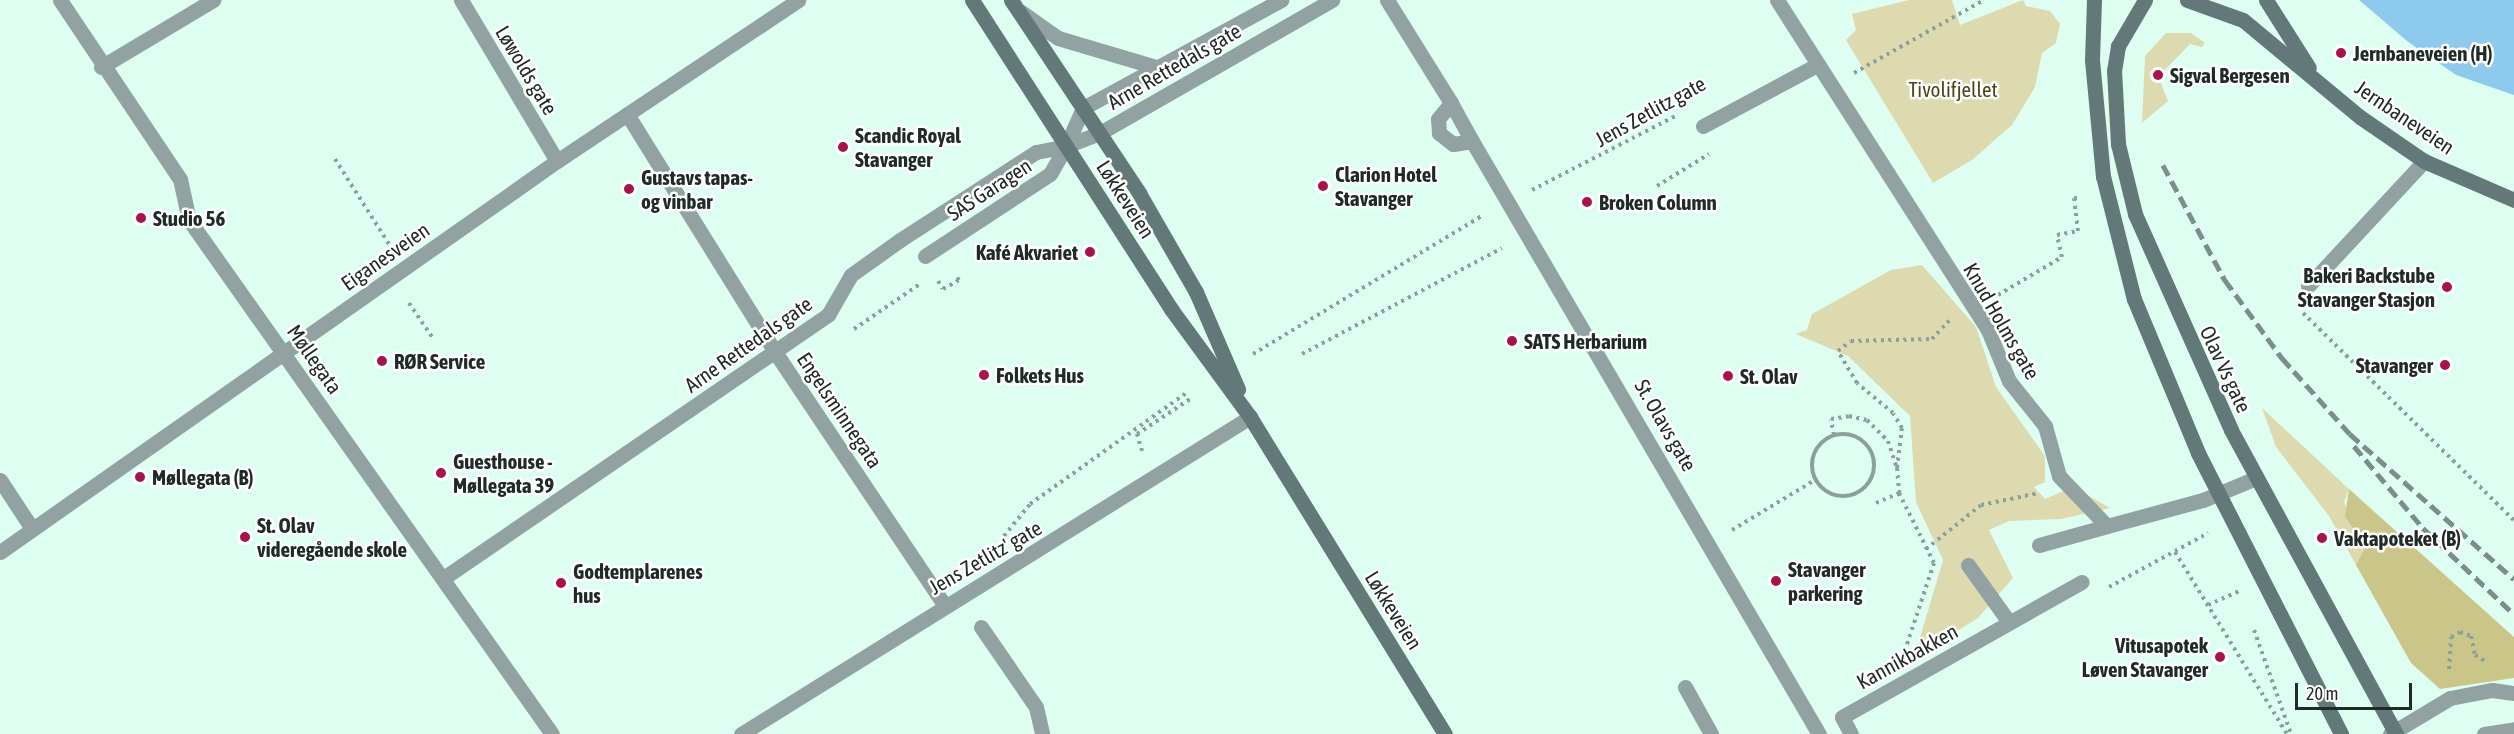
<!DOCTYPE html>
<html>
<head>
<meta charset="utf-8">
<style>
	body { margin:0 }
	#map { position:relative; width:2514px; height:734px; overflow:hidden; background:#dffef2; font-family:"Asap Condensed",sans-serif }
	div>[style] { position:absolute }
	.green>* { inset:0; background:#dddaaf }
	.forest>* { inset:0; background:#cac589 }
	.water>* { inset:0; background:#8ecaed }
	.path>* { height:4px; margin-top:-2px; transform-origin:0; background:repeating-linear-gradient(90deg,#8aa098 0 3px,transparent 0 7.5px) }
	.path>.ring { margin:-2px; padding:0; box-sizing:content-box; background:none; border:4px solid #8aa098; border-radius:50% }
	.service>* { height:15px; margin:-7.5px; padding:0 7.5px; transform-origin:7.5px; border-radius:7.5px; background:#92a1a2 }
	.pedestrian>* { height:15px; margin:-7.5px; padding:0 7.5px; transform-origin:7.5px; border-radius:7.5px; background:#92a1a2 }
	.minor>* { height:15px; margin:-7.5px; padding:0 7.5px; transform-origin:7.5px; border-radius:7.5px; background:#92a1a2 }
	.tertiary>* { height:15px; margin:-7.5px; padding:0 7.5px; transform-origin:7.5px; border-radius:7.5px; background:#92a1a2 }
	.secondary>* { height:15px; margin:-7.5px; padding:0 7.5px; transform-origin:7.5px; border-radius:7.5px; background:#637879 }
	.rail>* { height:4.5px; margin-top:-2.25px; transform-origin:0; background:repeating-linear-gradient(90deg,#7b8f88 0 12px,transparent 0 18px) }
	.dots>* { width:16px; height:16px; translate:-50% -50%; box-sizing:border-box; border:3px solid #fff; border-radius:50% }
	span { translate:-50% -50%; white-space:nowrap; text-align:center; line-height:1.15; -webkit-text-stroke:5px #fff; paint-order:stroke }
	.poi-label { font-size:21px; color:#202b27; font-weight:700 }
	.left { translate:0 -50%; text-align:left }
	.right { translate:-100% -50%; text-align:right }
	.street-label { font-size:21px; color:#202b27 }
	.park-label { font-size:21px; color:#4a4618 }
	.scale { position:absolute; left:2295px; top:683px; width:117px; height:27px; box-sizing:border-box; border:3px solid #202b27; border-top:0; padding-left:8px; font-size:18px; line-height:21px; white-space:nowrap; color:#202b27; -webkit-text-stroke:4px #fff; paint-order:stroke }
</style>
</head>
<body>
<div id="map">
	<div class="green">
		<i style="clip-path:polygon(1909px 0,1952px 0,1960px 25px,2023px 0,2026px 6px,2050px 11px,2060px 24px,2056px 43px,2042px 53px,2035px 87px,2012px 125px,1972px 160px,1933px 183px,1846px 40px,1856px 30px,1852px 14px)"></i>
		<i style="clip-path:polygon(2166px 33px,2191px 33px,2205px 43px,2202px 47px,2190px 44px,2163px 72px,2155px 71px,2153px 79px,2160px 81px,2168px 101px,2142px 123px,2145px 56px)"></i>
		<i style="clip-path:polygon(1922px 265px,1976px 327px,1996px 387px,2045px 456px,2045px 482px,2034px 487px,2045px 499px,2073px 487px,2110px 508px,2061px 519px,2009px 521px,1989px 530px,2013px 578px,1978px 618px,1914px 658px,1943px 560px,1916px 502px,1910px 416px,1848px 356px,1796px 334px,1807px 330px,1812px 314px,1891px 270px)"></i>
		<i style="clip-path:polygon(2262px 408px,2349px 489px,2344px 502px,2365px 548px,2356px 565px,2329px 516px,2276px 447px)"></i>
	</div>
	<div class="forest">
		<i style="clip-path:polygon(2349px 489px,2514px 637px,2514px 678px,2440px 689px,2411px 663px,2356px 565px,2365px 548px,2345px 516px)"></i>
	</div>
	<div class="water">
		<i style="clip-path:polygon(2359px 0,2514px 0,2514px 95px,2456px 75px,2407px 41px)"></i>
	</div>
	<div class="path">
		<i style="left:1854px;top:73px;width:149px;rotate:-29.3deg"></i>
		<i style="left:335px;top:159px;width:101px;rotate:57.6deg"></i>
		<i style="left:1657px;top:186px;width:61px;rotate:-31.6deg"></i>
		<i style="left:1532px;top:190px;width:163px;rotate:-27.3deg"></i>
		<i style="left:938px;top:281px;width:9px;rotate:58deg"></i>
		<i style="left:943px;top:289px;width:18px;rotate:-29deg"></i>
		<i style="left:959px;top:280px;width:7px;rotate:-124deg"></i>
		<i style="left:1998px;top:295px;width:74px;rotate:-30.7deg"></i>
		<i style="left:2062px;top:257px;width:23px;rotate:-103deg"></i>
		<i style="left:2057px;top:235px;width:21px;rotate:-11deg"></i>
		<i style="left:2078px;top:231px;width:33px;rotate:-97deg"></i>
		<i style="left:2074px;top:198px;width:8px"></i>
		<i style="left:409px;top:303px;width:41px;rotate:55.9deg"></i>
		<i style="left:2303px;top:313px;width:296px;rotate:44.5deg"></i>
		<i style="left:854px;top:329px;width:80px;rotate:-34.3deg"></i>
		<i style="left:1253px;top:354px;width:269px;rotate:-31.1deg"></i>
		<i style="left:1302px;top:354px;width:226px;rotate:-27.9deg"></i>
		<i class="ring" style="left:1812px;top:434px;width:58px;height:58px"></i>
		<i style="left:1834px;top:435px;width:16px;rotate:-101deg"></i>
		<i style="left:1831px;top:419px;width:18px;rotate:-9deg"></i>
		<i style="left:1849px;top:416px;width:18px;rotate:13deg"></i>
		<i style="left:1867px;top:420px;width:30px;rotate:45deg"></i>
		<i style="left:1888px;top:441px;width:28px;rotate:72deg"></i>
		<i style="left:1897px;top:468px;width:25px;rotate:85deg"></i>
		<i style="left:1899px;top:493px;width:78px;rotate:63.4deg"></i>
		<i style="left:1934px;top:563px;width:92px;rotate:108.4deg"></i>
		<i style="left:1142px;top:451px;width:18px;rotate:-106deg"></i>
		<i style="left:1137px;top:434px;width:64px;rotate:-33.4deg"></i>
		<i style="left:1897px;top:468px;width:40px;rotate:-82.9deg"></i>
		<i style="left:1902px;top:428px;width:17px;rotate:-121deg"></i>
		<i style="left:1893px;top:413px;width:47px;rotate:-140.2deg"></i>
		<i style="left:1857px;top:383px;width:37px;rotate:-121deg"></i>
		<i style="left:1838px;top:351px;width:16px;rotate:-38deg"></i>
		<i style="left:1851px;top:341px;width:81px;rotate:-1.4deg"></i>
		<i style="left:1932px;top:339px;width:25px;rotate:-47deg"></i>
		<i style="left:1876px;top:503px;width:25px;rotate:-23deg"></i>
		<i style="left:1732px;top:530px;width:97px;rotate:-31.1deg"></i>
		<i style="left:1004px;top:536px;width:41px;rotate:-50.9deg"></i>
		<i style="left:1030px;top:504px;width:191px;rotate:-35.4deg"></i>
		<i style="left:1926px;top:549px;width:70px;rotate:-38.7deg"></i>
		<i style="left:1981px;top:505px;width:59px;rotate:-11.7deg"></i>
		<i style="left:2175px;top:552px;width:214px;rotate:58.4deg"></i>
		<i style="left:2109px;top:587px;width:113px;rotate:-28.6deg"></i>
		<i style="left:2208px;top:605px;width:34px;rotate:-24deg"></i>
		<i style="left:2254px;top:630px;width:110px;rotate:70.4deg"></i>
		<i style="left:2449px;top:669px;width:32px;rotate:-86deg"></i>
		<i style="left:2451px;top:637px;width:10px;rotate:-29deg"></i>
		<i style="left:2460px;top:632px;width:12px;rotate:20deg"></i>
		<i style="left:2471px;top:636px;width:19px;rotate:78deg"></i>
		<i style="left:2475px;top:655px;width:13px;rotate:32deg"></i>
	</div>
	<div class="service">
		<i style="left:1387px;top:0;width:121px;rotate:58.1deg"></i>
		<i style="left:1451px;top:103px;width:43px;rotate:61.1deg"></i>
		<i style="left:1472px;top:141px;width:19px;rotate:171deg"></i>
		<i style="left:1453px;top:144px;width:18px;rotate:-142deg"></i>
		<i style="left:1439px;top:133px;width:14px;rotate:-94deg"></i>
		<i style="left:1438px;top:119px;width:21px;rotate:-51deg"></i>
		<i style="left:1703px;top:126px;width:129px;rotate:-28.2deg"></i>
		<i style="left:925px;top:256px;width:149px;rotate:-33.3deg"></i>
		<i style="left:1050px;top:174px;width:32px;rotate:-60deg"></i>
		<i style="left:2308px;top:286px;width:171px;rotate:-47.1deg"></i>
		<i style="left:2039px;top:545px;width:71px;rotate:-15.6deg"></i>
		<i style="left:1968px;top:565px;width:70px;rotate:54.3deg"></i>
		<i style="left:1685px;top:687px;width:54px;rotate:61deg"></i>
		<i style="left:1851px;top:734px;width:19px;rotate:-118deg"></i>
		<i style="left:1842px;top:717px;width:275px;rotate:-29.4deg"></i>
		<i style="left:2390px;top:734px;width:70px;rotate:-31deg"></i>
		<i style="left:2450px;top:698px;width:43px;rotate:-10.8deg"></i>
		<i style="left:2492px;top:690px;width:22px;rotate:8deg"></i>
		<i style="left:2484px;top:734px;width:30px;rotate:-9deg"></i>
	</div>
	<div class="pedestrian">
		<i style="left:1472px;top:141px;width:687px;rotate:59.67deg"></i>
	</div>
	<div class="minor">
		<i style="left:60px;top:0;width:216px;rotate:56.2deg"></i>
		<i style="left:180px;top:179px;width:42px;rotate:77.6deg"></i>
		<i style="left:189px;top:220px;width:629px;rotate:54.77deg"></i>
		<i style="left:461px;top:0;width:187px;rotate:59.2deg"></i>
		<i style="left:1777px;top:0;width:392px;rotate:57.4deg"></i>
		<i style="left:1988px;top:330px;width:55px;rotate:67.6deg"></i>
		<i style="left:2009px;top:381px;width:58px;rotate:51.3deg"></i>
		<i style="left:2045px;top:426px;width:52px;rotate:74.4deg"></i>
		<i style="left:2059px;top:476px;width:69px;rotate:46.2deg"></i>
		<i style="left:2107px;top:526px;width:99px;rotate:-15.2deg"></i>
		<i style="left:2203px;top:500px;width:57px;rotate:-22.5deg"></i>
		<i style="left:101px;top:67px;width:131px;rotate:-30.9deg"></i>
		<i style="left:627px;top:114px;width:280px;rotate:58.1deg"></i>
		<i style="left:775px;top:352px;width:303px;rotate:56.2deg"></i>
		<i style="left:0;top:480px;width:56px;rotate:56.6deg"></i>
		<i style="left:445px;top:577px;width:464px;rotate:-34.4deg"></i>
		<i style="left:828px;top:315px;width:46px;rotate:-60.1deg"></i>
		<i style="left:851px;top:275px;width:60px;rotate:-35.5deg"></i>
		<i style="left:900px;top:240px;width:162px;rotate:-32.9deg"></i>
		<i style="left:1036px;top:152px;width:31px;rotate:-11deg"></i>
		<i style="left:981px;top:627px;width:97px;rotate:55.5deg"></i>
		<i style="left:1036px;top:707px;width:28px;rotate:77deg"></i>
		<i style="left:741px;top:734px;width:600px;rotate:-31.91deg"></i>
	</div>
	<div class="tertiary">
		<i style="left:1021px;top:12px;width:45px;rotate:35.1deg"></i>
		<i style="left:1058px;top:38px;width:102px;rotate:16.5deg"></i>
		<i style="left:1066px;top:146px;width:34px;rotate:-21deg"></i>
		<i style="left:1098px;top:134px;width:270px;rotate:-29.8deg"></i>
		<i style="left:1066px;top:146px;width:42px;rotate:-65.9deg"></i>
		<i style="left:1083px;top:108px;width:226px;rotate:-28.6deg"></i>
		<i style="left:0;top:552px;width:681px;rotate:-35.07deg"></i>
		<i style="left:557px;top:161px;width:290px;rotate:-33.7deg"></i>
	</div>
	<div class="secondary">
		<i style="left:972px;top:0;width:368px;rotate:57.2deg"></i>
		<i style="left:1171px;top:309px;width:134px;rotate:53.8deg"></i>
		<i style="left:1250px;top:417px;width:372px;rotate:58.4deg"></i>
		<i style="left:1011px;top:0;width:232px;rotate:56.4deg"></i>
		<i style="left:1139px;top:193px;width:114px;rotate:60.1deg"></i>
		<i style="left:1196px;top:292px;width:106px;rotate:66.6deg"></i>
		<i style="left:2094px;top:0;width:60px;rotate:91.9deg"></i>
		<i style="left:2092px;top:60px;width:117px;rotate:84.6deg"></i>
		<i style="left:2103px;top:176px;width:127px;rotate:75.9deg"></i>
		<i style="left:2134px;top:299px;width:167px;rotate:67.4deg"></i>
		<i style="left:2198px;top:453px;width:315px;rotate:63deg"></i>
		<i style="left:2145px;top:0;width:53px;rotate:120.4deg"></i>
		<i style="left:2118px;top:46px;width:24px;rotate:99deg"></i>
		<i style="left:2114px;top:70px;width:74px;rotate:86.9deg"></i>
		<i style="left:2118px;top:144px;width:72px;rotate:76.3deg"></i>
		<i style="left:2135px;top:214px;width:236px;rotate:66deg"></i>
		<i style="left:2231px;top:430px;width:346px;rotate:61.5deg"></i>
		<i style="left:2187px;top:0;width:59px;rotate:19.7deg"></i>
		<i style="left:2243px;top:20px;width:152px;rotate:39.7deg"></i>
		<i style="left:2360px;top:117px;width:78px;rotate:34.5deg"></i>
		<i style="left:2424px;top:161px;width:98px;rotate:23.4deg"></i>
		<i style="left:2266px;top:0;width:80px;rotate:57.7deg"></i>
	</div>
	<div class="rail">
		<i style="left:2163px;top:165px;width:131px;rotate:61.7deg"></i>
		<i style="left:2225px;top:280px;width:97px;rotate:53.8deg"></i>
		<i style="left:2282px;top:358px;width:102px;rotate:48.2deg"></i>
		<i style="left:2350px;top:434px;width:219px;rotate:41.5deg"></i>
		<i style="left:2354px;top:446px;width:107px;rotate:49.9deg"></i>
		<i style="left:2423px;top:528px;width:125px;rotate:43.4deg"></i>
	</div>
	<div class="dots">
		<i style="left:2341px;top:53px;background:#a7144c"></i>
		<i style="left:2158px;top:75px;background:#a7144c"></i>
		<i style="left:843px;top:147px;background:#a7144c"></i>
		<i style="left:1323px;top:186px;background:#a7144c"></i>
		<i style="left:629px;top:189px;background:#a7144c"></i>
		<i style="left:1587px;top:202px;background:#a7144c"></i>
		<i style="left:141px;top:218px;background:#a7144c"></i>
		<i style="left:1090px;top:252px;background:#a7144c"></i>
		<i style="left:2447px;top:287px;background:#a7144c"></i>
		<i style="left:1512px;top:341px;background:#a7144c"></i>
		<i style="left:382px;top:361px;background:#a7144c"></i>
		<i style="left:2445px;top:365px;background:#a7144c"></i>
		<i style="left:984px;top:375px;background:#a7144c"></i>
		<i style="left:1728px;top:376px;background:#a7144c"></i>
		<i style="left:441px;top:473px;background:#a7144c"></i>
		<i style="left:140px;top:477px;background:#a7144c"></i>
		<i style="left:245px;top:537px;background:#a7144c"></i>
		<i style="left:2322px;top:538px;background:#a7144c"></i>
		<i style="left:1776px;top:581px;background:#a7144c"></i>
		<i style="left:561px;top:583px;background:#a7144c"></i>
		<i style="left:2220px;top:657px;background:#a7144c"></i>
	</div>
	<div class="poi-label">
		<span class="left" style="left:2353px;top:53px">Jernbaneveien (H)</span>
		<span class="left" style="left:2170px;top:75px">Sigval Bergesen</span>
		<span class="left" style="left:855px;top:147px">Scandic Royal<br>Stavanger</span>
		<span class="left" style="left:1335px;top:186px">Clarion Hotel<br>Stavanger</span>
		<span class="left" style="left:641px;top:189px">Gustavs tapas-<br>og vinbar</span>
		<span class="left" style="left:1599px;top:202px">Broken Column</span>
		<span class="left" style="left:153px;top:218px">Studio 56</span>
		<span class="right" style="left:1078px;top:252px">Kafé Akvariet</span>
		<span class="right" style="left:2435px;top:287px">Bakeri Backstube<br>Stavanger Stasjon</span>
		<span class="left" style="left:1524px;top:341px">SATS Herbarium</span>
		<span class="left" style="left:394px;top:361px">RØR Service</span>
		<span class="right" style="left:2433px;top:365px">Stavanger</span>
		<span class="left" style="left:996px;top:375px">Folkets Hus</span>
		<span class="left" style="left:1740px;top:376px">St. Olav</span>
		<span class="left" style="left:453px;top:473px">Guesthouse -<br>Møllegata 39</span>
		<span class="left" style="left:152px;top:477px">Møllegata (B)</span>
		<span class="left" style="left:257px;top:537px">St. Olav<br>videregående skole</span>
		<span class="left" style="left:2334px;top:538px">Vaktapoteket (B)</span>
		<span class="left" style="left:1788px;top:581px">Stavanger<br>parkering</span>
		<span class="left" style="left:573px;top:583px">Godtemplarenes<br>hus</span>
		<span class="right" style="left:2208px;top:657px">Vitusapotek<br>Løven Stavanger</span>
	</div>
	<div class="street-label">
		<span style="left:1174px;top:66px;rotate:-30deg">Arne Rettedals gate</span>
		<span style="left:527px;top:70px;rotate:59deg">Løwolds gate</span>
		<span style="left:1650px;top:111px;rotate:-29deg">Jens Zetlitz gate</span>
		<span style="left:2405px;top:117px;rotate:34deg">Jernbaneveien</span>
		<span style="left:989px;top:189px;rotate:-33deg">SAS Garagen</span>
		<span style="left:1126px;top:199px;rotate:57deg">Løkkeveien</span>
		<span style="left:385px;top:256px;rotate:-35deg">Eiganesveien</span>
		<span style="left:2002px;top:321px;rotate:60deg">Knud Holms gate</span>
		<span style="left:748px;top:344px;rotate:-35deg">Arne Rettedals gate</span>
		<span style="left:315px;top:359px;rotate:55deg">Møllegata</span>
		<span style="left:2226px;top:369px;rotate:65deg">Olav Vs gate</span>
		<span style="left:840px;top:410px;rotate:56deg">Engelsminnegata</span>
		<span style="left:1666px;top:425px;rotate:60deg">St. Olavs gate</span>
		<span style="left:985px;top:557px;rotate:-30deg">Jens Zetlitz' gate</span>
		<span style="left:1394px;top:610px;rotate:58deg">Løkkeveien</span>
		<span style="left:1907px;top:656px;rotate:-29deg">Kannikbakken</span>
	</div>
	<div class="park-label">
		<span style="left:1953px;top:89px">Tivolifjellet</span>
	</div>
	<div class="scale">20 m</div>
</div>
</body>
</html>
